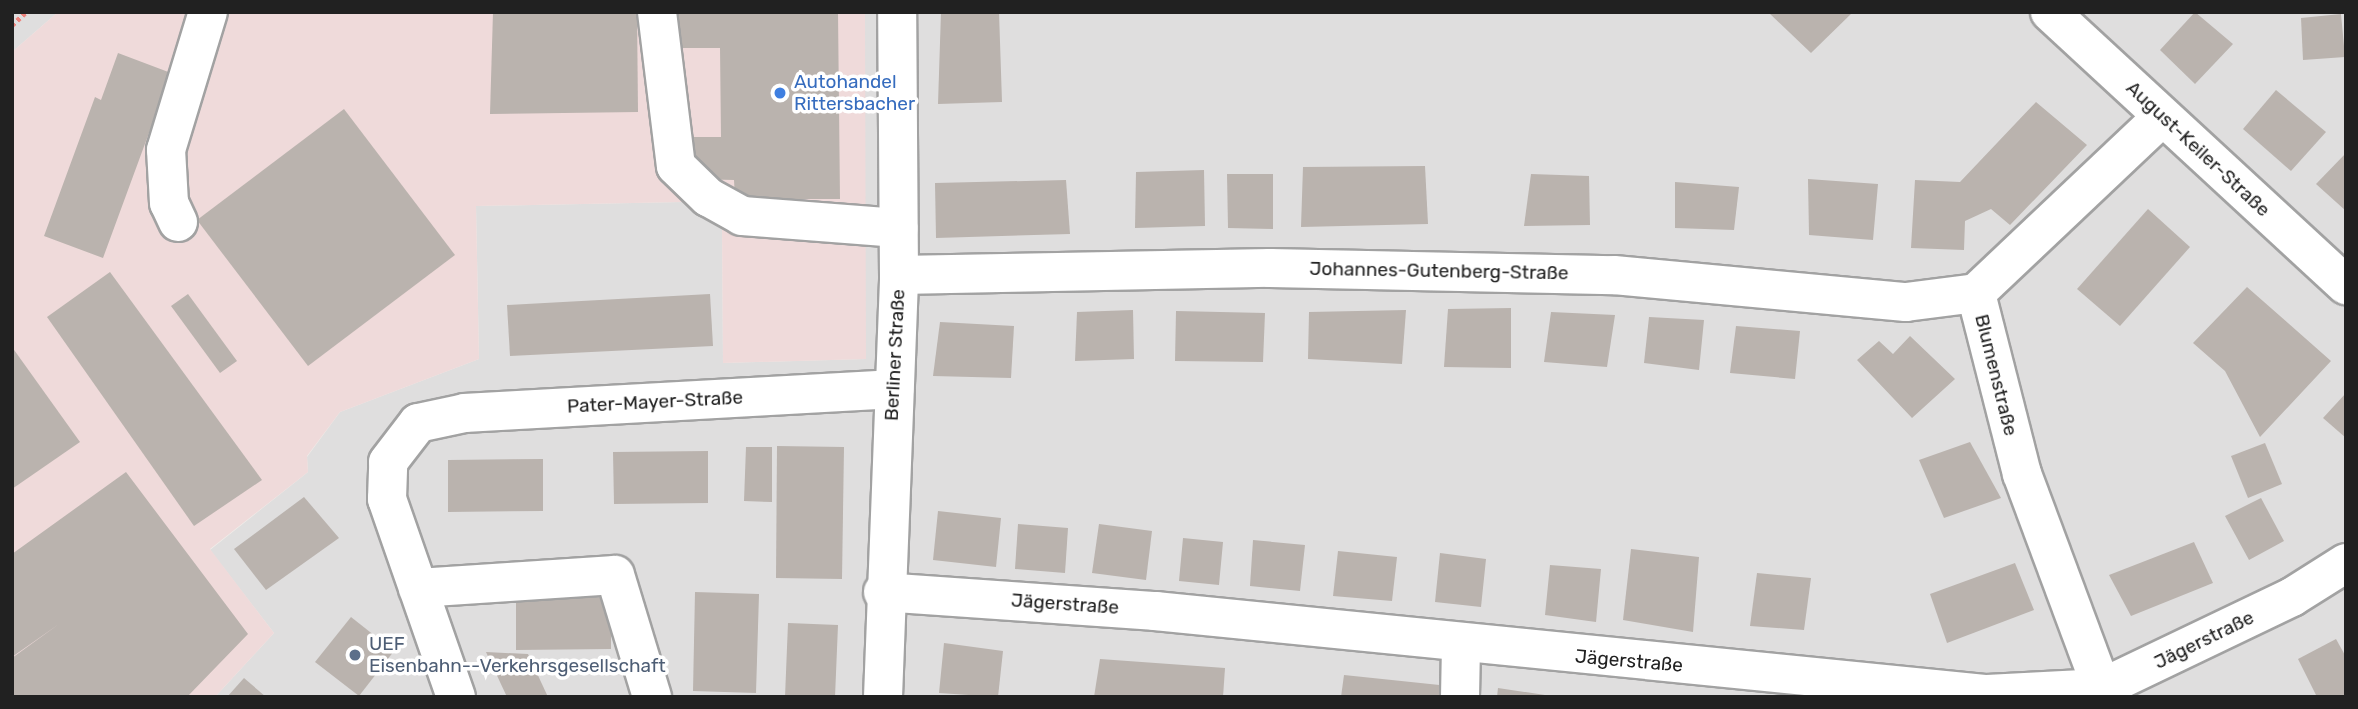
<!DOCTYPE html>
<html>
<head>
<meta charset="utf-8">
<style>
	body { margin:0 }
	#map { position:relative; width:2358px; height:709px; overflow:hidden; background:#f0ede9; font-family:Rubik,sans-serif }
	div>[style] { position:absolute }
	.residential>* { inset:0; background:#dfdede }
	.commercial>* { inset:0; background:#efdada }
	.building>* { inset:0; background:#bab3ae }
	.path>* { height:4.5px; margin-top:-2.25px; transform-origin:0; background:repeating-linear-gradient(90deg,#ed837c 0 3.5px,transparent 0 7px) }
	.roads { filter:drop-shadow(2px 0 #a2a2a2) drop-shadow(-2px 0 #a2a2a2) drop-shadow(0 2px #a2a2a2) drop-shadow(0 -2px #a2a2a2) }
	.minor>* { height:38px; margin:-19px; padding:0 19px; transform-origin:19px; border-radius:19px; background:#fff }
	.dots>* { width:19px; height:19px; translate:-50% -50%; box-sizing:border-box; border:4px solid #fff; border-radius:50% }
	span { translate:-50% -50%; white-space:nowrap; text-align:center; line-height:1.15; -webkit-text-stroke:7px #fff; paint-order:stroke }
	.shop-label { font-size:19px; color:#366cbe }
	.left { translate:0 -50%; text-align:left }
	.street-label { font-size:19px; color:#212121 }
	.service-label { font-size:19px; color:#4e5e75 }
	.frame { position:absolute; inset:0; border:14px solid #212121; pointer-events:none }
</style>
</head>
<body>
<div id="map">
	<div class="residential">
		<i style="clip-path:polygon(12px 12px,58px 12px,12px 52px)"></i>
		<i style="clip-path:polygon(865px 12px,2346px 12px,2346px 697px,215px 697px,274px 633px,210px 550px,308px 472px,307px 457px,340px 412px,479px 359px,476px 206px,682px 202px,722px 227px,723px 363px,865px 359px)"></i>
	</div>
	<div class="commercial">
		<i style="clip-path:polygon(58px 12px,865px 12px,866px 359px,723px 363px,722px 227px,682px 202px,476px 206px,479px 359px,340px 412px,307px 456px,308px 472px,210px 549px,274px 633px,215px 697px,12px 697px,12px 52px)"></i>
	</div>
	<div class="building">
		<i style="clip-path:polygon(493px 12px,637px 12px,638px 112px,490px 114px)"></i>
		<i style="clip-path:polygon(677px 12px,838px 12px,840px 199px,735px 199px,734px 180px,693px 179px,693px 137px,721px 137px,720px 48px,677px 48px)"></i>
		<i style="clip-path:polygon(941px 12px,999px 12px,1002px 102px,938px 104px)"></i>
		<i style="clip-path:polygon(1768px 12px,1853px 12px,1811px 53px)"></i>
		<i style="clip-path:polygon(2195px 12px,2233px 44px,2195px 84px,2160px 50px)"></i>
		<i style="clip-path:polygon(2341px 14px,2345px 57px,2303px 60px,2301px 18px)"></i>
		<i style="clip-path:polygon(118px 53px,171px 73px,103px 258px,44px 236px,95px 97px,101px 100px)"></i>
		<i style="clip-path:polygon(2276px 90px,2326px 132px,2291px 171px,2243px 129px)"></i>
		<i style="clip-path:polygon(2036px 102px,2087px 145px,2010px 225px,1991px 209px,1965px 221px,1964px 250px,1911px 248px,1915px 180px,1960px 182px)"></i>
		<i style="clip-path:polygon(344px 109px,455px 255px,308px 366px,197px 220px)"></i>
		<i style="clip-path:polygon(2346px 153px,2346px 211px,2316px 184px)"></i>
		<i style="clip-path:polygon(1425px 166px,1428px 224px,1301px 227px,1303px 167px)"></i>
		<i style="clip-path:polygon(1204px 170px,1205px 226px,1135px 228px,1136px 172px)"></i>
		<i style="clip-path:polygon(1227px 174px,1273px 174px,1273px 229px,1228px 228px)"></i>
		<i style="clip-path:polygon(1531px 174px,1589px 176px,1590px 225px,1524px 226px)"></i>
		<i style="clip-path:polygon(1808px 179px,1878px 184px,1873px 240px,1809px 235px)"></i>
		<i style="clip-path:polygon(1066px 180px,1070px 234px,936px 238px,935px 183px)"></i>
		<i style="clip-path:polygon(1675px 182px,1739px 187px,1734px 230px,1675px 228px)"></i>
		<i style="clip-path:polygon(2148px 209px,2190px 247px,2120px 326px,2077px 289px)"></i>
		<i style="clip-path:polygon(110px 272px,262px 480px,194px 526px,47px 317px)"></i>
		<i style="clip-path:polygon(2247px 287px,2331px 361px,2260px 437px,2225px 371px,2193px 343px)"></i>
		<i style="clip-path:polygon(188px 294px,237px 361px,220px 373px,171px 306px)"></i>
		<i style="clip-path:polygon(710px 294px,713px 346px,510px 356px,507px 305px)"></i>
		<i style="clip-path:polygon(1511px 308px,1511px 368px,1444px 367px,1448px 309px)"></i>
		<i style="clip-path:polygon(1133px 310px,1134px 359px,1075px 361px,1077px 312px)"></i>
		<i style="clip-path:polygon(1406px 310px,1402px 364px,1308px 359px,1309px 312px)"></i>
		<i style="clip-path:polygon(1176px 311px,1265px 313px,1263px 362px,1175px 361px)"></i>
		<i style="clip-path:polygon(1551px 312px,1615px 315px,1607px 367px,1544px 362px)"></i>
		<i style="clip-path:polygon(1649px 317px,1704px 320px,1699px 370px,1644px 363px)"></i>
		<i style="clip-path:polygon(940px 322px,1014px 326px,1011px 378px,933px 376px)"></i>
		<i style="clip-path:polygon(1736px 326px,1800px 331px,1795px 379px,1730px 373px)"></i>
		<i style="clip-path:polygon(1910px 336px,1955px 379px,1912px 418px,1857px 360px,1879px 341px,1893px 354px)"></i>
		<i style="clip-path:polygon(12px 347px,80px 442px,12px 489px)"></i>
		<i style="clip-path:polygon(2346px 393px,2346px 438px,2323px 418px)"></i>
		<i style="clip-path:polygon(1970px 442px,2001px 498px,1944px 518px,1919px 460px)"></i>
		<i style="clip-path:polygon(2265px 443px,2282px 484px,2248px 498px,2231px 456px)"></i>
		<i style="clip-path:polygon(777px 446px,844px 447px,842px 579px,776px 578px)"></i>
		<i style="clip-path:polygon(746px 447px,772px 447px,772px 502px,744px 501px)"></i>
		<i style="clip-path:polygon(708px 451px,708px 503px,614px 504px,613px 452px)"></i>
		<i style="clip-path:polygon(543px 459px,543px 511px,448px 512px,448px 460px)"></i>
		<i style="clip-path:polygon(126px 472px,248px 634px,187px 697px,12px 697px,12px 658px,59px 624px,12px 657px,12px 554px)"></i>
		<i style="clip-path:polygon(304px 497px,339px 538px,266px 590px,234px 549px)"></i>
		<i style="clip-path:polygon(2261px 498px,2284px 541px,2249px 560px,2225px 516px)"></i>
		<i style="clip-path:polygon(938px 511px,1001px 518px,996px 567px,933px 560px)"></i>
		<i style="clip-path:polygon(1018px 524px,1068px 528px,1065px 573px,1015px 569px)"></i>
		<i style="clip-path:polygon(1099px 524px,1152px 531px,1146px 580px,1092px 573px)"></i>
		<i style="clip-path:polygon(1183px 538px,1223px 542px,1219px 585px,1179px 581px)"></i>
		<i style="clip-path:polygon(1253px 540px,1305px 545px,1300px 591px,1250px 586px)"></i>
		<i style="clip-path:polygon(2194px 542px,2213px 583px,2131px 616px,2109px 575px)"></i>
		<i style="clip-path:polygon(1631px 549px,1699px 557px,1693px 632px,1623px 620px)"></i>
		<i style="clip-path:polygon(1338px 551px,1397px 557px,1392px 601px,1333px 596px)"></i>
		<i style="clip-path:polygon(1440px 553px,1486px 559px,1481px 607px,1435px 602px)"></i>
		<i style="clip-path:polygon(2015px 563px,2034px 610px,1947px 643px,1930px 594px)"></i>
		<i style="clip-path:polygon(1550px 565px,1601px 569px,1596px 622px,1545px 615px)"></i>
		<i style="clip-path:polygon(1757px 573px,1811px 578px,1804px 630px,1750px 626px)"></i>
		<i style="clip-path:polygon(695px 592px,759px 594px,756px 693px,693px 691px)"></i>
		<i style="clip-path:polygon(611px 597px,611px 649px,516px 650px,516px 598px)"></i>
		<i style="clip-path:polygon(351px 617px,394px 651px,359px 696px,315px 662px)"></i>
		<i style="clip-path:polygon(788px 623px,838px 625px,835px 697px,785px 697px)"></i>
		<i style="clip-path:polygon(2336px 639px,2346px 657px,2346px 697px,2317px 697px,2298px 659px)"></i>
		<i style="clip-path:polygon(944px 643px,1003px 651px,998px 697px,939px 693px)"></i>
		<i style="clip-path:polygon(486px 652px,528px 654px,548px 697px,507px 697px)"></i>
		<i style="clip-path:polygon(1100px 659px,1225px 668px,1223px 697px,1094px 697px)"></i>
		<i style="clip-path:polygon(1344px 675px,1449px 686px,1448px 697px,1341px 697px)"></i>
		<i style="clip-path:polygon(244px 678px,266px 697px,227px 697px)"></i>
		<i style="clip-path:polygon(1498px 688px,1545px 695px,1545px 697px,1497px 697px)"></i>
	</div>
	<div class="path">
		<i style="left:12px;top:25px;width:19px;rotate:-43deg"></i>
	</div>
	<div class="roads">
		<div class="minor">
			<i style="left:657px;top:12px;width:155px;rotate:83deg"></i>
			<i style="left:676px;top:166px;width:45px;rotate:44.1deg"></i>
			<i style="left:708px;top:197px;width:39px;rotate:29deg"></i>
			<i style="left:742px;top:216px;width:157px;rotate:4.4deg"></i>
			<i style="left:2050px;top:12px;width:403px;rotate:42.7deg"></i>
			<i style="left:178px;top:222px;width:21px;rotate:-115deg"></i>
			<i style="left:169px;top:203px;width:53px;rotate:-93.2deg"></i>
			<i style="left:166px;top:150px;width:144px;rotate:-73.1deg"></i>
			<i style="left:899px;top:275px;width:371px;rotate:-1.1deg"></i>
			<i style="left:1270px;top:268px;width:344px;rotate:1.2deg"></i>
			<i style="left:1614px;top:275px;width:293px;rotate:5.3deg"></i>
			<i style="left:1906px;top:302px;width:71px;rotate:-7.3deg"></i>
			<i style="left:418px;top:588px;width:197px;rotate:-3.8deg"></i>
			<i style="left:615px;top:575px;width:127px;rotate:73.1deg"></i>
			<i style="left:883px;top:592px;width:273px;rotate:4deg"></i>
			<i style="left:1155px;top:611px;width:836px;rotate:5.7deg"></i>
			<i style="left:1987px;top:694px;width:115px;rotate:-3deg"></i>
			<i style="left:2102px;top:688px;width:211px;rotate:-25.6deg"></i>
			<i style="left:2292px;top:597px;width:64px;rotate:-32.2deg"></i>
			<i style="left:456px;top:697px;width:210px;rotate:-109.2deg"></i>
			<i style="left:387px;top:499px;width:37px;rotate:-88deg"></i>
			<i style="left:388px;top:462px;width:49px;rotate:-52.4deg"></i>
			<i style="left:418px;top:423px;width:48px;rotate:-12deg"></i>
			<i style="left:465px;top:413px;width:430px;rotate:-3.2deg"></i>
			<i style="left:883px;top:697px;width:422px;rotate:-87.8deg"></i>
			<i style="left:899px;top:275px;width:263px;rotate:-90.4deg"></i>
			<i style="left:1460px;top:697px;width:52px;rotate:-88.9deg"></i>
			<i style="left:2105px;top:697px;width:238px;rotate:-110.4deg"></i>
			<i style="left:2022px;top:474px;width:187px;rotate:-104.3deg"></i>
			<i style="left:1976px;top:293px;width:256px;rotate:-43.4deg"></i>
		</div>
	</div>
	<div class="dots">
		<i style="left:780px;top:93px;background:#3f7fe0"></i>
		<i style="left:355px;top:655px;background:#5c6f8a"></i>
	</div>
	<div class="shop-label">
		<span class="left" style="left:794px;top:93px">Autohandel<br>Rittersbacher</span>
	</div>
	<div class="street-label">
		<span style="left:2198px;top:149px;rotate:43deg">August-Keiler-Straße</span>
		<span style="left:1439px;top:271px;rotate:1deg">Johannes-Gutenberg-Straße</span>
		<span style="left:895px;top:355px;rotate:-87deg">Berliner Straße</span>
		<span style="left:1996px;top:375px;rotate:76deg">Blumenstraße</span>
		<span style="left:655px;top:402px;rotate:-3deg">Pater-Mayer-Straße</span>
		<span style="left:1065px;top:604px;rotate:4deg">Jägerstraße</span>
		<span style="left:2204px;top:640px;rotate:-26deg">Jägerstraße</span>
		<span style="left:1629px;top:661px;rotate:5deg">Jägerstraße</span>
	</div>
	<div class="service-label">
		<span class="left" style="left:369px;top:655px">UEF<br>Eisenbahn--Verkehrsgesellschaft</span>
	</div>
	<div class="frame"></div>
</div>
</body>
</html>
